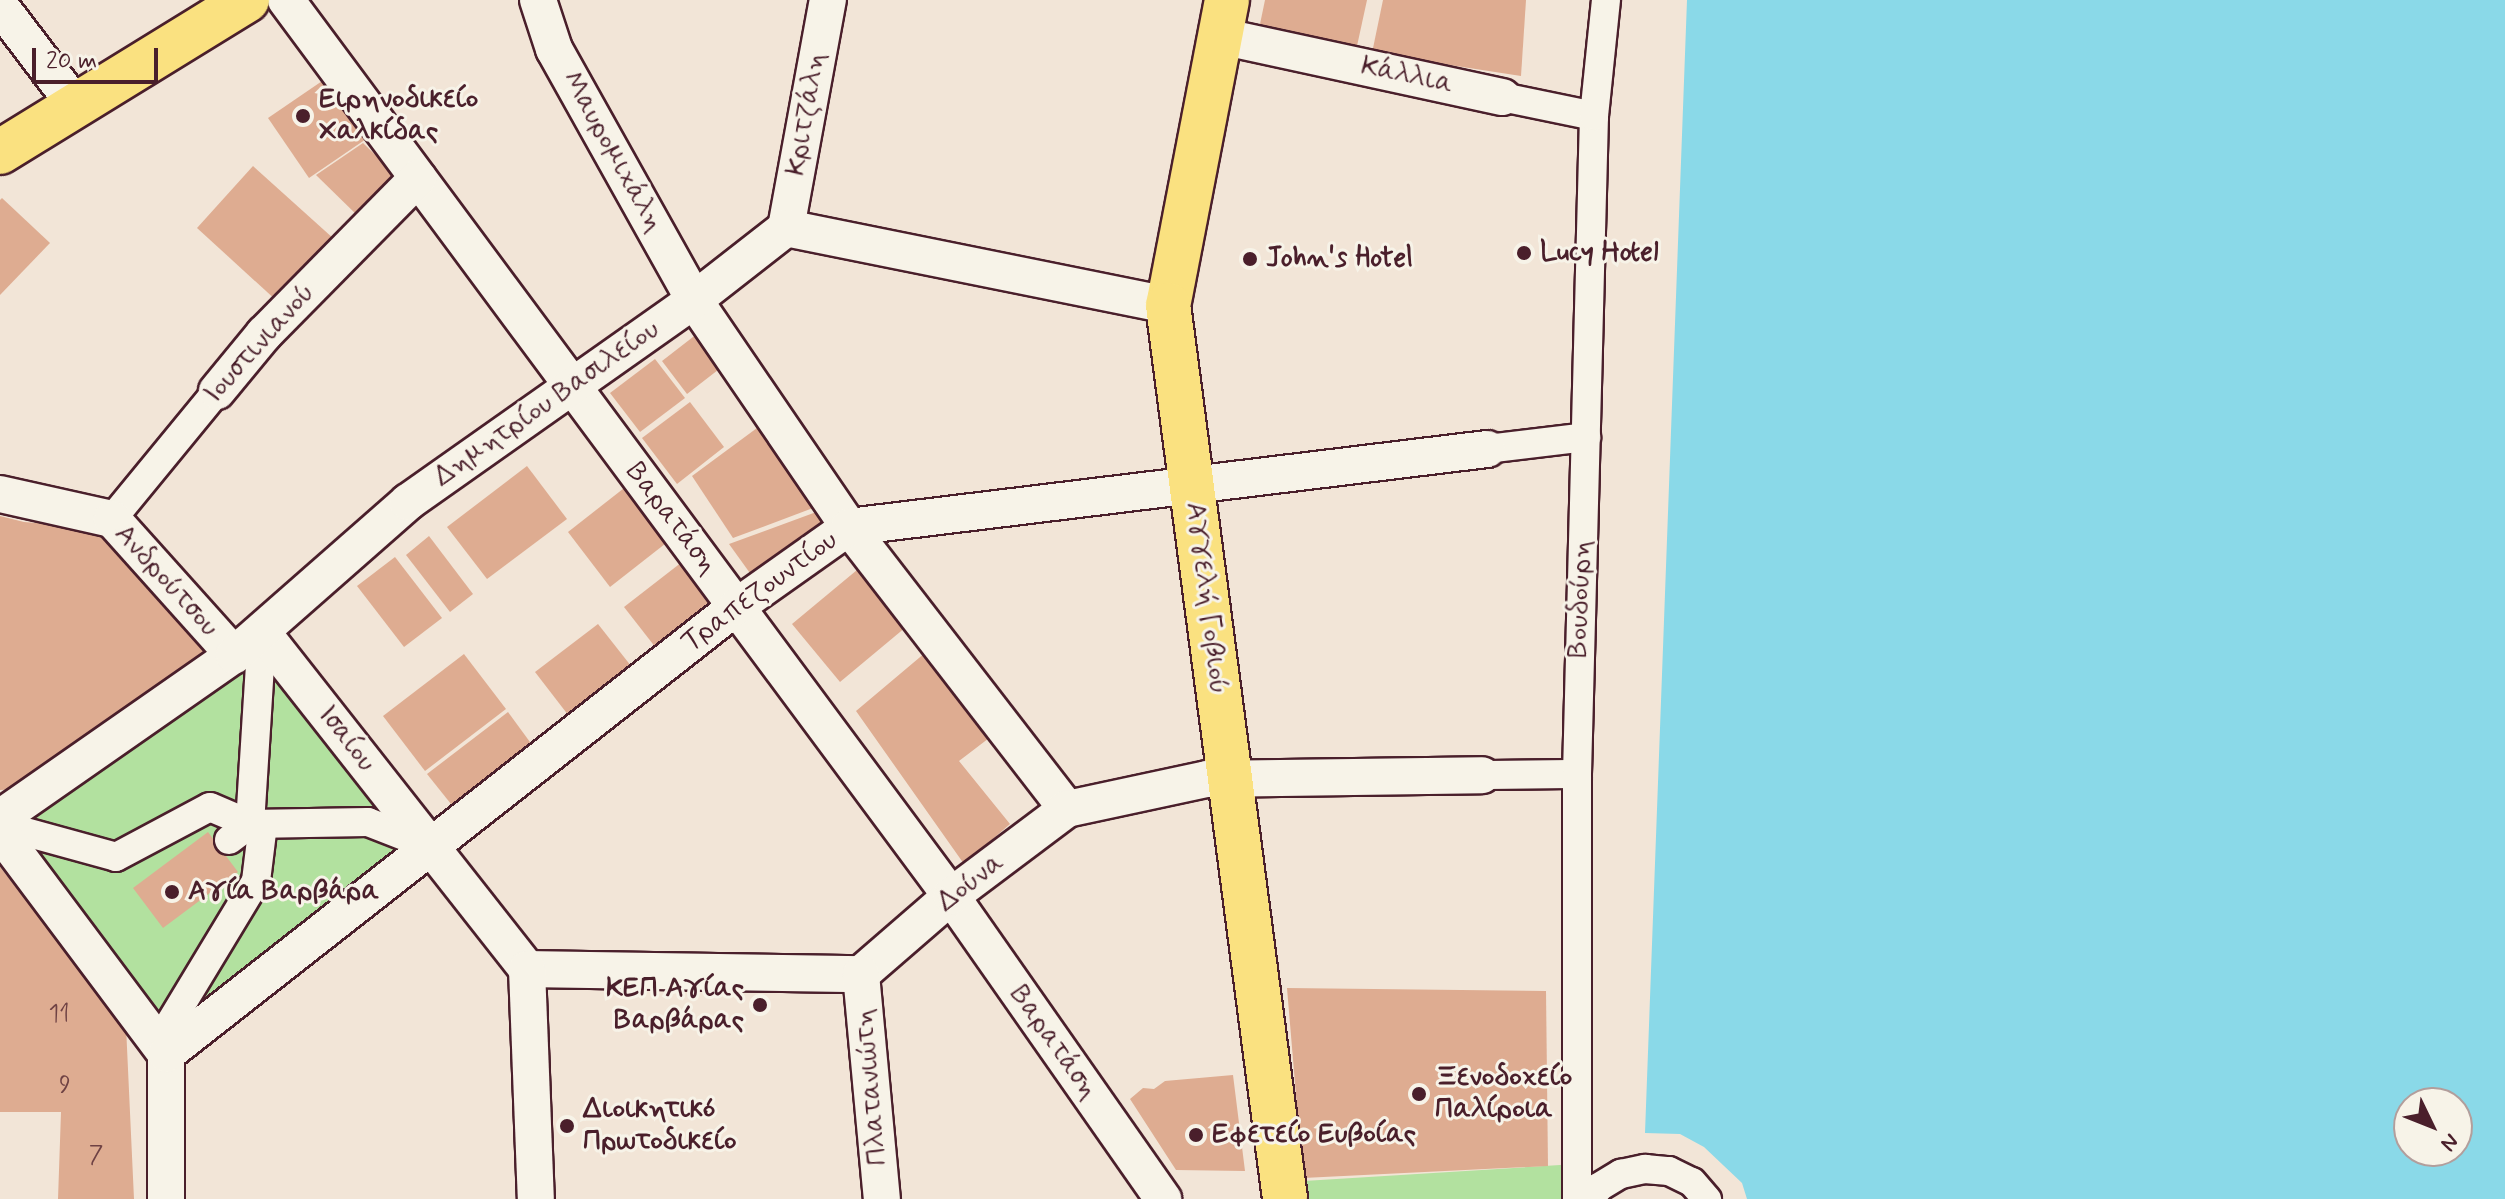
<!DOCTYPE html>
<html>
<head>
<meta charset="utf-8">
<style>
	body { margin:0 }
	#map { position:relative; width:2505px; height:1199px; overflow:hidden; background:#f2e5d7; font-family:Mynerve,sans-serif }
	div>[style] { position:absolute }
	.green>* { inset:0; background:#b2e19f }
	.water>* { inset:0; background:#8ad9e8 }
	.building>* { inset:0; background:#deac91 }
	.roads { filter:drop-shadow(2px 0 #4a1f2b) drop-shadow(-2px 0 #4a1f2b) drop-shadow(0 2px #4a1f2b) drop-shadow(0 -2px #4a1f2b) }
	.pedestrian>* { height:28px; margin:-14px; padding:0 14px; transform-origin:14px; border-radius:14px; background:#f7f3e8 }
	.minor>* { height:36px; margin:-18px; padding:0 18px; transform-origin:18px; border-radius:18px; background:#f7f3e8 }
	.primary>* { height:44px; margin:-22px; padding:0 22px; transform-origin:22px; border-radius:22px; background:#fae180 }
	.dots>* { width:22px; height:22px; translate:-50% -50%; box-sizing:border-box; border:4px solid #f7f3e8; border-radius:50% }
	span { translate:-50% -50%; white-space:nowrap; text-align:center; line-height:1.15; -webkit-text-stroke:6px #f7f3e8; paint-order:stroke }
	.number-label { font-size:24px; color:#6f4244 }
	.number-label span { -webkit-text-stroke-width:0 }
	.street-label { font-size:28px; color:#4a1f2b }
	.poi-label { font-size:28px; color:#4a1f2b; font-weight:700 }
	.left { translate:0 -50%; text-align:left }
	.right { translate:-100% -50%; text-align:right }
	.north { position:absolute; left:2393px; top:1087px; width:80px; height:80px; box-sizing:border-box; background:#f7f3e8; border:2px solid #b29e9c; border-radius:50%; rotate:133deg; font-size:22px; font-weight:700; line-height:32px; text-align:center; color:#4a1f2b }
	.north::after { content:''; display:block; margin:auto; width:28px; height:36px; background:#4a1f2b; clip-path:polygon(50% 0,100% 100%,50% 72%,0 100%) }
	.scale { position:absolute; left:32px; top:48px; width:126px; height:36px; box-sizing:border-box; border:4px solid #4a1f2b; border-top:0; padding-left:10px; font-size:24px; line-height:28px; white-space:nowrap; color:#4a1f2b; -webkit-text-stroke:6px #f7f3e8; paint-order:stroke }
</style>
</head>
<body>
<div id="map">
	<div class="green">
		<i style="clip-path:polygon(262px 632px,430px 846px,166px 1054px,0 818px)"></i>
		<i style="clip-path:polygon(1576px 1164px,1576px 1199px,1307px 1199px,1304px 1181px)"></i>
	</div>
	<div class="water">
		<i style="clip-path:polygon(evenodd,1687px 0,2505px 0,2505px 1199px,1747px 1199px,1742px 1183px,1704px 1147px,1680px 1134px,1645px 1133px,1687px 0,2409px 1103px,2457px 1103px,2457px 1151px,2409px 1151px,2409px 1103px)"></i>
	</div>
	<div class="building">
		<i style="clip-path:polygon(1265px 0,1367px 0,1357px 46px,1259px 29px)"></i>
		<i style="clip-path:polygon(1383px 0,1526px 0,1521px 76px,1372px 53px)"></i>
		<i style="clip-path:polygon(328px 77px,369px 137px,309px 178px,268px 118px)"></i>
		<i style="clip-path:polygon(363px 143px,400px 179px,361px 219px,316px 175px)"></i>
		<i style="clip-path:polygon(253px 166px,334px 239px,278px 302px,197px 228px)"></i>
		<i style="clip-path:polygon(2px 198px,50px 243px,0 295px,0 200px)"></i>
		<i style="clip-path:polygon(702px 330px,727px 363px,687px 394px,662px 361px)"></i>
		<i style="clip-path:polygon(655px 359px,685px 398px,640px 432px,610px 393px)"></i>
		<i style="clip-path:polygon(690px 402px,724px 447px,677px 484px,642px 438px)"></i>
		<i style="clip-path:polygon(757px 428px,813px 508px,733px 538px,692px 476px)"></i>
		<i style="clip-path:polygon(527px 466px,567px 519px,487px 579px,447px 527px)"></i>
		<i style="clip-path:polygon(628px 485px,670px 540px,610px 587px,568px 532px)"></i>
		<i style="clip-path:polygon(819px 511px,830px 535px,760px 587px,729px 544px)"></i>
		<i style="clip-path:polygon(0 516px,24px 522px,102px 528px,215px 651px,34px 788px,0 790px)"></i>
		<i style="clip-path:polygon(429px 536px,473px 594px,450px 612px,406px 555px)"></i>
		<i style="clip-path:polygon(395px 557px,442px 618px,404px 647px,357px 586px)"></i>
		<i style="clip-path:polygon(682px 562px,721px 613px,663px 657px,624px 607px)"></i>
		<i style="clip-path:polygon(857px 570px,906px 627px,840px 682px,792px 624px)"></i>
		<i style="clip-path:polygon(598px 624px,635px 671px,572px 720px,535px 672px)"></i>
		<i style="clip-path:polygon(932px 647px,997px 732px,959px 761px,1010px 824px,964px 864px,856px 711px)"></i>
		<i style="clip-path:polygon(464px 654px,506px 709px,425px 771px,383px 716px)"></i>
		<i style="clip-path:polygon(508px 712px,538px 753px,459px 814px,427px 774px)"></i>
		<i style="clip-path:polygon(208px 832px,238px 872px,163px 928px,133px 888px)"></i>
		<i style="clip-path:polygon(0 867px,126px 1026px,134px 1199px,58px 1199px,61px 1112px,0 1112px)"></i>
		<i style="clip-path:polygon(1287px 988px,1546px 991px,1548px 1166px,1303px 1178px)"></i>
		<i style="clip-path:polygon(1233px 1075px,1245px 1171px,1176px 1170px,1130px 1099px,1143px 1088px,1154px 1089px,1165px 1081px)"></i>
	</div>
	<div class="roads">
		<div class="pedestrian">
			<i style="left:1502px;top:97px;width:94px;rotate:11.7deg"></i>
			<i style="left:1487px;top:449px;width:100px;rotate:-6.9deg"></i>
			<i style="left:112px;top:519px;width:166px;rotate:-50.6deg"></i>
			<i style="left:1482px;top:775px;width:95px;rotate:-0.6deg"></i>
			<i style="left:0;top:825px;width:120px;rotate:15.4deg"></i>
			<i style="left:116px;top:857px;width:106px;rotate:-28deg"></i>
			<i style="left:210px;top:807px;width:43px;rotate:23deg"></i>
			<i style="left:250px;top:824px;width:192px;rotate:-86.4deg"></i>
			<i style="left:229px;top:840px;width:26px;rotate:-37deg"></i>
			<i style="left:250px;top:824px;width:118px;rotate:-1deg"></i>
			<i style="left:368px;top:822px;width:66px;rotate:21.2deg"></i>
			<i style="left:158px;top:1043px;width:189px;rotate:-58.8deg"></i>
			<i style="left:256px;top:881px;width:57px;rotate:-83deg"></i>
			<i style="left:1577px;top:1199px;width:425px;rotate:-90deg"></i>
			<i style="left:1577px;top:774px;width:658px;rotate:-88.52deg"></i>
			<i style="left:1594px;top:116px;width:117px;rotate:-84.1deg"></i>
			<i style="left:1590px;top:1199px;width:15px;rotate:-53deg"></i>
			<i style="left:1599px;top:1187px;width:26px;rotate:-31deg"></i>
			<i style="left:1621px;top:1174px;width:25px;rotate:-12deg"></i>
			<i style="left:1645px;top:1169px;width:24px;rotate:5deg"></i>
			<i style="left:1669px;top:1171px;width:25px;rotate:26deg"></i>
			<i style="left:1692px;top:1182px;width:23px;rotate:49deg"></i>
		</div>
		<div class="minor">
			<i style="left:286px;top:0;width:1116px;rotate:53.42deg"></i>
			<i style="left:951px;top:896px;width:370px;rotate:55deg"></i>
			<i style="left:538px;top:0;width:52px;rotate:71.9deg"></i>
			<i style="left:554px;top:49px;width:287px;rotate:60.8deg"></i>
			<i style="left:694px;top:300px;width:275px;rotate:55.7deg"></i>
			<i style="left:849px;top:527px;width:356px;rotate:52.3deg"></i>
			<i style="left:0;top:6px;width:122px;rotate:52.7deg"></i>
			<i style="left:1220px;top:36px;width:289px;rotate:12.2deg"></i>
			<i style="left:786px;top:228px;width:232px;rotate:-79.6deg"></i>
			<i style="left:217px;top:391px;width:74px;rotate:-50.5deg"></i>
			<i style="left:264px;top:334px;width:219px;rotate:-45.4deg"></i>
			<i style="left:0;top:494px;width:115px;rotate:12.6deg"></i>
			<i style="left:112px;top:519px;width:183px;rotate:48.1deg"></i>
			<i style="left:262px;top:632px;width:429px;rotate:51.8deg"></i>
			<i style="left:527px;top:969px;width:334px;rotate:0.9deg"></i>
			<i style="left:861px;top:974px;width:119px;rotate:-40.9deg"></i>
			<i style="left:951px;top:896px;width:145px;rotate:-36.9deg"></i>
			<i style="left:1067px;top:809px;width:143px;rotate:-12.1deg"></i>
			<i style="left:1207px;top:779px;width:275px;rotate:-0.8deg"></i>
			<i style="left:0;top:818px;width:285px;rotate:-34.9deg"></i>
			<i style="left:234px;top:655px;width:232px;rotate:-41.3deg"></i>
			<i style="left:408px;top:502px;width:350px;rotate:-35.2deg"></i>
			<i style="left:694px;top:300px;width:117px;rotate:-38deg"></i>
			<i style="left:786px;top:228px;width:390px;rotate:11.4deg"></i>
			<i style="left:0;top:832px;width:277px;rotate:53.2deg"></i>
			<i style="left:166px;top:1054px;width:145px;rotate:90deg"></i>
			<i style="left:527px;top:969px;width:230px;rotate:87.8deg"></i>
			<i style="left:861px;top:974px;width:226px;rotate:84.7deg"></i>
			<i style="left:166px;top:1054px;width:724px;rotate:-38.1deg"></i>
			<i style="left:736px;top:607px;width:138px;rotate:-35.3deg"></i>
			<i style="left:849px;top:527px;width:643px;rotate:-6.97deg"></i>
		</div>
		<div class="primary">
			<i style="left:1227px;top:0;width:311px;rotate:100.9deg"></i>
			<i style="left:1168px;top:305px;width:902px;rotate:82.54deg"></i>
			<i style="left:0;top:152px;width:290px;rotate:-31.6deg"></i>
		</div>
	</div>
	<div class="dots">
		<i style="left:303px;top:116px;background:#4a1f2b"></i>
		<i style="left:1524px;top:253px;background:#4a1f2b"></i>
		<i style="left:1250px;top:259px;background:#4a1f2b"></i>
		<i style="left:172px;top:892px;background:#4a1f2b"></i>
		<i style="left:760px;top:1005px;background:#4a1f2b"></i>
		<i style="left:1419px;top:1094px;background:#4a1f2b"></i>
		<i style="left:567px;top:1126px;background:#4a1f2b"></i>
		<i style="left:1196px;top:1135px;background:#4a1f2b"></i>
	</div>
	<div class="number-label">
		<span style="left:59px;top:1015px">11</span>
		<span style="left:65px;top:1086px">9</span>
		<span style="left:96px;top:1156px">7</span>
	</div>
	<div class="street-label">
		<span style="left:1407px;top:76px;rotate:12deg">Κάλλια</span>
		<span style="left:807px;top:114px;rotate:-80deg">Κριτζάλη</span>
		<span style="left:612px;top:152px;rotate:61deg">Μαυρομιχάλη</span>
		<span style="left:260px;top:344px;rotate:-48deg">Ιουστινιανού</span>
		<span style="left:547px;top:404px;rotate:-35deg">Δημητρίου Βασιλείου</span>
		<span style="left:671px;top:519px;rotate:53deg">Βαρατάση</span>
		<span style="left:166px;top:581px;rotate:48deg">Ανδρούτσου</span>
		<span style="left:760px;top:592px;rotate:-36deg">Τραπεζουντίου</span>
		<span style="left:1206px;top:598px;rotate:83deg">Αγγελή Γοβιού</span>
		<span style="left:1581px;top:599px;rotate:-88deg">Βουδούρη</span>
		<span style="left:346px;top:739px;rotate:52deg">Ισαίου</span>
		<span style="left:971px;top:883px;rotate:-38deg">Δούνα</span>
		<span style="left:1053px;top:1043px;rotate:55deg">Βαρατάση</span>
		<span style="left:872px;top:1087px;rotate:-95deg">Πλατανιώτη</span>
	</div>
	<div class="poi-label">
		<span class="left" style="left:319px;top:116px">Ειρηνοδικείο<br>Χαλκίδας</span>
		<span class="left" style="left:1540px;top:253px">Lucy Hotel</span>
		<span class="left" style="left:1266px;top:259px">John's Hotel</span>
		<span class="left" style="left:188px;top:892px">Αγία Βαρβάρα</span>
		<span class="right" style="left:744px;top:1005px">ΚΕΠ Αγίας<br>Βαρβάρας</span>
		<span class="left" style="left:1435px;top:1094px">Ξενοδοχείο<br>Παλίροια</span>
		<span class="left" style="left:583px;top:1126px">Διοικητικό<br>Πρωτοδικείο</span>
		<span class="left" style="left:1212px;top:1135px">Εφετείο Ευβοίας</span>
	</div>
	<div class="north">N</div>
	<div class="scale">20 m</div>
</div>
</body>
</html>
